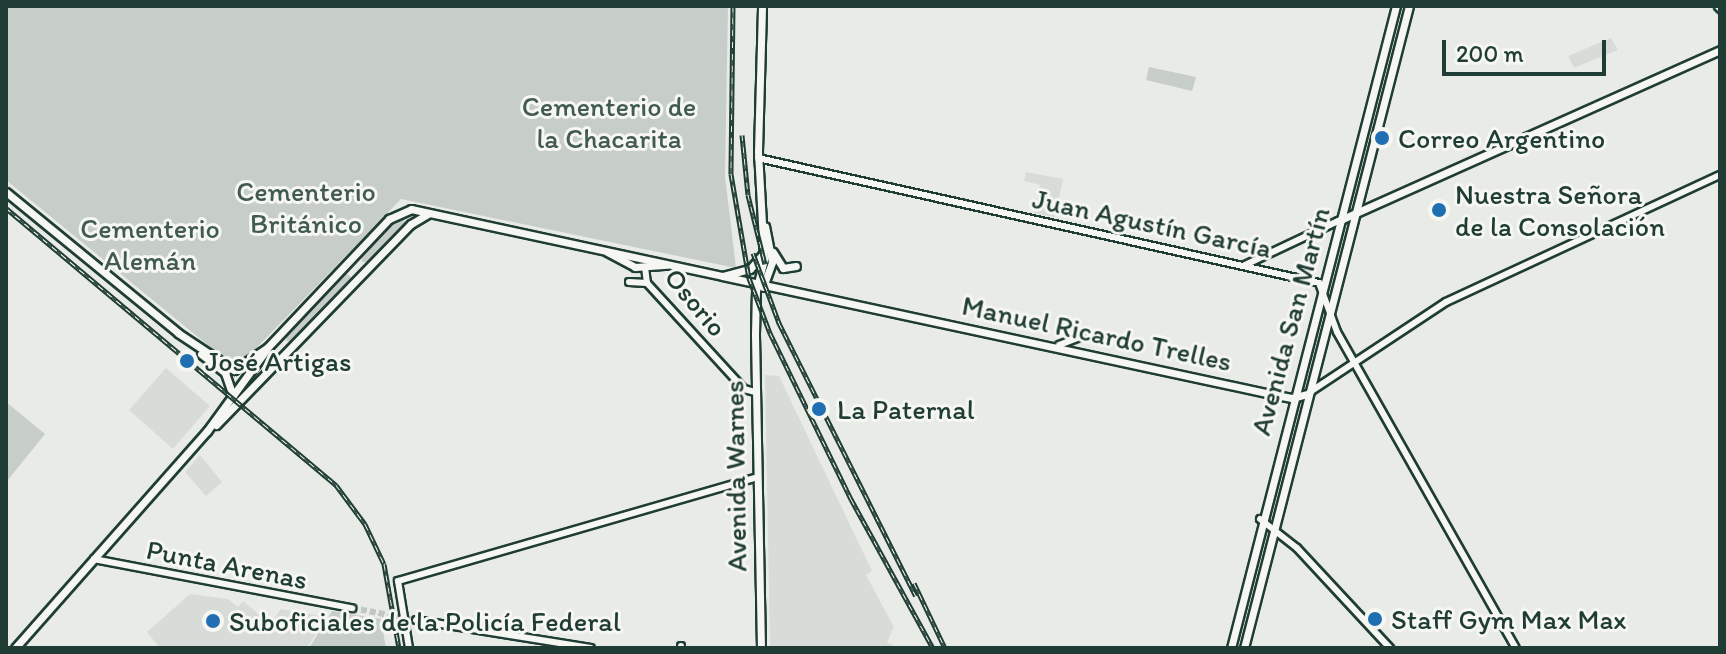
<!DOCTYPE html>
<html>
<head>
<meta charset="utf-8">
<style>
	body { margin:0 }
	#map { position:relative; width:1726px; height:654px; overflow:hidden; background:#e9ebe7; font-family:Itim,sans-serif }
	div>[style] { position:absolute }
	.built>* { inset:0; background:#d8dcd8 }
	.green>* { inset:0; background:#c7cec9 }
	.minor-tunnel>* { height:6px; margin-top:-3px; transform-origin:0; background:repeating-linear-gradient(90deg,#c1c8c3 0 6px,transparent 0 9px) }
	.roads { filter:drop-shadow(2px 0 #1f3d34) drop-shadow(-2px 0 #1f3d34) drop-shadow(0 2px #1f3d34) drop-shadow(0 -2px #1f3d34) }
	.minor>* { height:6px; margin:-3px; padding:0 3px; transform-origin:3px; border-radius:3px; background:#f6f6f2 }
	.major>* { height:7px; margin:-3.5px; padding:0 3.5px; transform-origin:3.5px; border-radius:3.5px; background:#f6f6f2 }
	.rail>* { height:5px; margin-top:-2.5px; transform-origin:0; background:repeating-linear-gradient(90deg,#f6f6f2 0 6px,#1f3d34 0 12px); box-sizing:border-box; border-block:2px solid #1f3d34 }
	.dots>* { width:22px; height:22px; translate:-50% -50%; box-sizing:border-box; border:4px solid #f6f6f2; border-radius:50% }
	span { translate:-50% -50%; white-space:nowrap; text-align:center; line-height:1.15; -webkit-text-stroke:6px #f6f6f2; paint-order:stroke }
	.park-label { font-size:28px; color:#415a52 }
	.poi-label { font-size:28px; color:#1f3d34 }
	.left { translate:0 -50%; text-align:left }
	.street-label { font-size:28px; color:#1f3d34 }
	.frame { position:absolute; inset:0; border:8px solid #1f3d34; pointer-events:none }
	.scale { position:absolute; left:1442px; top:40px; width:164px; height:36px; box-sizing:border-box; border:4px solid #1f3d34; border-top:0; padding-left:10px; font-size:24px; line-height:28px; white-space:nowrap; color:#1f3d34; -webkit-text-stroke:6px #f6f6f2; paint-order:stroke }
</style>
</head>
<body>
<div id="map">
	<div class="built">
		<i style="clip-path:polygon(1611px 38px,1618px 50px,1574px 68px,1568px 56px)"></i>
		<i style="clip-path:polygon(1026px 172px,1063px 179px,1055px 217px,1034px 213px,1040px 185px,1024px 181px)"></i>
		<i style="clip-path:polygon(166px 368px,210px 406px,173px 449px,129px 410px)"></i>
		<i style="clip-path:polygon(765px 375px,779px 376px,872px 571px,866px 575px,894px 627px,887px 642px,898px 648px,770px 648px)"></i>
		<i style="clip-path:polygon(200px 455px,222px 482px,206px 496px,185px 472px)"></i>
		<i style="clip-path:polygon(190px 594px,228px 599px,238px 607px,243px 601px,270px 624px,281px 609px,326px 617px,307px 648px,160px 648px,147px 632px)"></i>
	</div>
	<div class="green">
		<i style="clip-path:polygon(6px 6px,728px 6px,725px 176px,736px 268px,401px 199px,241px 364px,231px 364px,6px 180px)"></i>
		<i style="clip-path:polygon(1149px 67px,1196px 77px,1192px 91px,1146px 80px)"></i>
		<i style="clip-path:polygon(398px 216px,407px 223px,370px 262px,362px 262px,361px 254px)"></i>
		<i style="clip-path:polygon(344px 271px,353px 279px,293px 342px,287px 341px,284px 333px)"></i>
		<i style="clip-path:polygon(6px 402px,45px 434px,7px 481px,6px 480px)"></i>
		<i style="clip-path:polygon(332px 611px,381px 619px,386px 648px,309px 648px)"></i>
	</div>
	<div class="minor-tunnel">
		<i style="left:352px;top:608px;width:65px;rotate:10.6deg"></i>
	</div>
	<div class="roads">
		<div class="minor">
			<i style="left:758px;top:158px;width:575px;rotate:12.56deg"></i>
			<i style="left:1319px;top:283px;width:52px;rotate:69.8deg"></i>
			<i style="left:1337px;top:332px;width:363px;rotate:60.5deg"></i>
			<i style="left:1245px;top:265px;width:103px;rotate:-25.3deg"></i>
			<i style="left:645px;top:267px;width:16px;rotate:83deg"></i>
			<i style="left:647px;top:283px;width:144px;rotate:47.5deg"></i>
			<i style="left:744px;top:389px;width:11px;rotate:15deg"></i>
			<i style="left:629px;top:282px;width:18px;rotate:3deg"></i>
			<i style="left:1059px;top:345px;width:25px;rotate:-21deg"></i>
			<i style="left:1310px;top:392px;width:163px;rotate:-33.5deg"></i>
			<i style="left:1446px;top:302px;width:302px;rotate:-24.9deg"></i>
			<i style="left:1260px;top:519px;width:47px;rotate:38.1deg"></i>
			<i style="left:1297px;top:548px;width:137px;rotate:47.1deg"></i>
			<i style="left:94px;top:559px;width:263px;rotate:10.8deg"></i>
			<i style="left:416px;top:620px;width:177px;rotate:9.1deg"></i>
			<i style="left:681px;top:646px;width:2px;rotate:90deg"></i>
			<i style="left:409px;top:648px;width:68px;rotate:-99.3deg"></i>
			<i style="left:398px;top:581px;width:373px;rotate:-16.1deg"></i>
		</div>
		<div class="major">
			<i style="left:1718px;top:6px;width:3px;rotate:45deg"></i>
			<i style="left:6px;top:192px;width:222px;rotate:39.3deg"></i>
			<i style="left:178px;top:333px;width:67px;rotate:33.5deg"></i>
			<i style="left:234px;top:370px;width:40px;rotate:-34deg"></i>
			<i style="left:267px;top:348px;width:178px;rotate:-46.6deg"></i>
			<i style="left:389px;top:219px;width:24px;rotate:-24deg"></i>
			<i style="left:411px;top:209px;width:880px;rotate:12.14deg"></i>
			<i style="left:1271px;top:394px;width:21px;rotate:11deg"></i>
			<i style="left:1292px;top:398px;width:16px;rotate:-15deg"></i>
			<i style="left:1338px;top:221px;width:419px;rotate:-24.1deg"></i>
			<i style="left:607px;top:252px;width:32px;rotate:28deg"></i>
			<i style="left:635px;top:267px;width:32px;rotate:-4deg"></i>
			<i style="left:773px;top:252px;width:19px;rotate:58deg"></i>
			<i style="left:783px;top:268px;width:13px;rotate:-9deg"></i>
			<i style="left:723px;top:276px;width:28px;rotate:-15deg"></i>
			<i style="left:750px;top:269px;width:18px;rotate:-49deg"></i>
			<i style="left:763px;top:287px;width:27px;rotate:-70deg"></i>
			<i style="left:772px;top:262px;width:36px;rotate:-101deg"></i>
			<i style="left:201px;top:354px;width:31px;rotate:38deg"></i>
			<i style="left:225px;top:373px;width:24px;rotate:71deg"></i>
			<i style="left:216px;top:425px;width:280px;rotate:-45.9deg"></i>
			<i style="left:411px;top:224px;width:21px;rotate:-31deg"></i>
			<i style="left:15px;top:648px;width:290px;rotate:-48.5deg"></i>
			<i style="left:207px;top:431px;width:100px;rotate:-53.9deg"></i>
			<i style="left:761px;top:648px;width:314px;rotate:-91.1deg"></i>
			<i style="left:755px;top:334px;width:43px;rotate:-88.7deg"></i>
			<i style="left:756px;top:291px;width:33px;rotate:-76deg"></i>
			<i style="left:764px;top:259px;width:108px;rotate:-93.2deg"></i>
			<i style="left:758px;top:151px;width:145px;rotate:-88.4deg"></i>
			<i style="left:1231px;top:648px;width:663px;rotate:-75.59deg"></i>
			<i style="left:1244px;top:648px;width:663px;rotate:-75.59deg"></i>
		</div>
	</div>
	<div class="rail">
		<i style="left:733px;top:6px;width:168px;rotate:90.7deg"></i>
		<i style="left:731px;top:174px;width:106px;rotate:80.2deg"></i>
		<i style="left:749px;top:278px;width:59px;rotate:69.1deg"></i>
		<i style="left:770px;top:333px;width:185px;rotate:64deg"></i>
		<i style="left:851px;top:499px;width:170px;rotate:61.2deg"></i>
		<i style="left:742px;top:135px;width:60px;rotate:84.3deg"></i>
		<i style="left:748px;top:195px;width:71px;rotate:76.2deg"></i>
		<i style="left:6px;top:208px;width:431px;rotate:40deg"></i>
		<i style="left:336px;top:485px;width:49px;rotate:53.4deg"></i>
		<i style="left:365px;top:524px;width:44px;rotate:64.6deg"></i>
		<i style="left:384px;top:564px;width:85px;rotate:79.9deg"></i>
		<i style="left:753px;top:253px;width:75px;rotate:69.6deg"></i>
		<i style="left:779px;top:323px;width:305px;rotate:63.4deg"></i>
		<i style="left:914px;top:583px;width:72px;rotate:64.5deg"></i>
	</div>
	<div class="dots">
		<i style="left:1382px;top:138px;background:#1f6fb2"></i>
		<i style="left:1439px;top:210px;background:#1f6fb2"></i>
		<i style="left:187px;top:361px;background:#1f6fb2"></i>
		<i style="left:819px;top:409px;background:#1f6fb2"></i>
		<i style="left:1375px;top:619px;background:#1f6fb2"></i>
		<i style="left:213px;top:621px;background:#1f6fb2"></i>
	</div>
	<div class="park-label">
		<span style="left:609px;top:122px">Cementerio de<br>la Chacarita</span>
		<span style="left:306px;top:207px">Cementerio<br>Británico</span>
		<span style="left:150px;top:244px">Cementerio<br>Alemán</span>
	</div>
	<div class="poi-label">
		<span class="left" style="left:1398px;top:138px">Correo Argentino</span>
		<span class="left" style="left:1455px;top:210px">Nuestra Señora<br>de la Consolación</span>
		<span class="left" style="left:205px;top:361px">José Artigas</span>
		<span class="left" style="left:837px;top:409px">La Paternal</span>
		<span class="left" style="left:1391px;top:619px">Staff Gym Max Max</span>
		<span class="left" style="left:229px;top:621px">Suboficiales de la Policía Federal</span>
	</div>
	<div class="street-label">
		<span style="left:1152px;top:223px;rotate:12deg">Juan Agustín García</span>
		<span style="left:696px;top:302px;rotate:50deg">Osorio</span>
		<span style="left:1290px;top:321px;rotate:-75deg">Avenida San Martín</span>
		<span style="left:1097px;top:333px;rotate:12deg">Manuel Ricardo Trelles</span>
		<span style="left:735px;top:476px;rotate:-91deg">Avenida Warnes</span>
		<span style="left:227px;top:564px;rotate:11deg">Punta Arenas</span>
	</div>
	<div class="frame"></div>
	<div class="scale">200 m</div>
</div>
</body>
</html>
